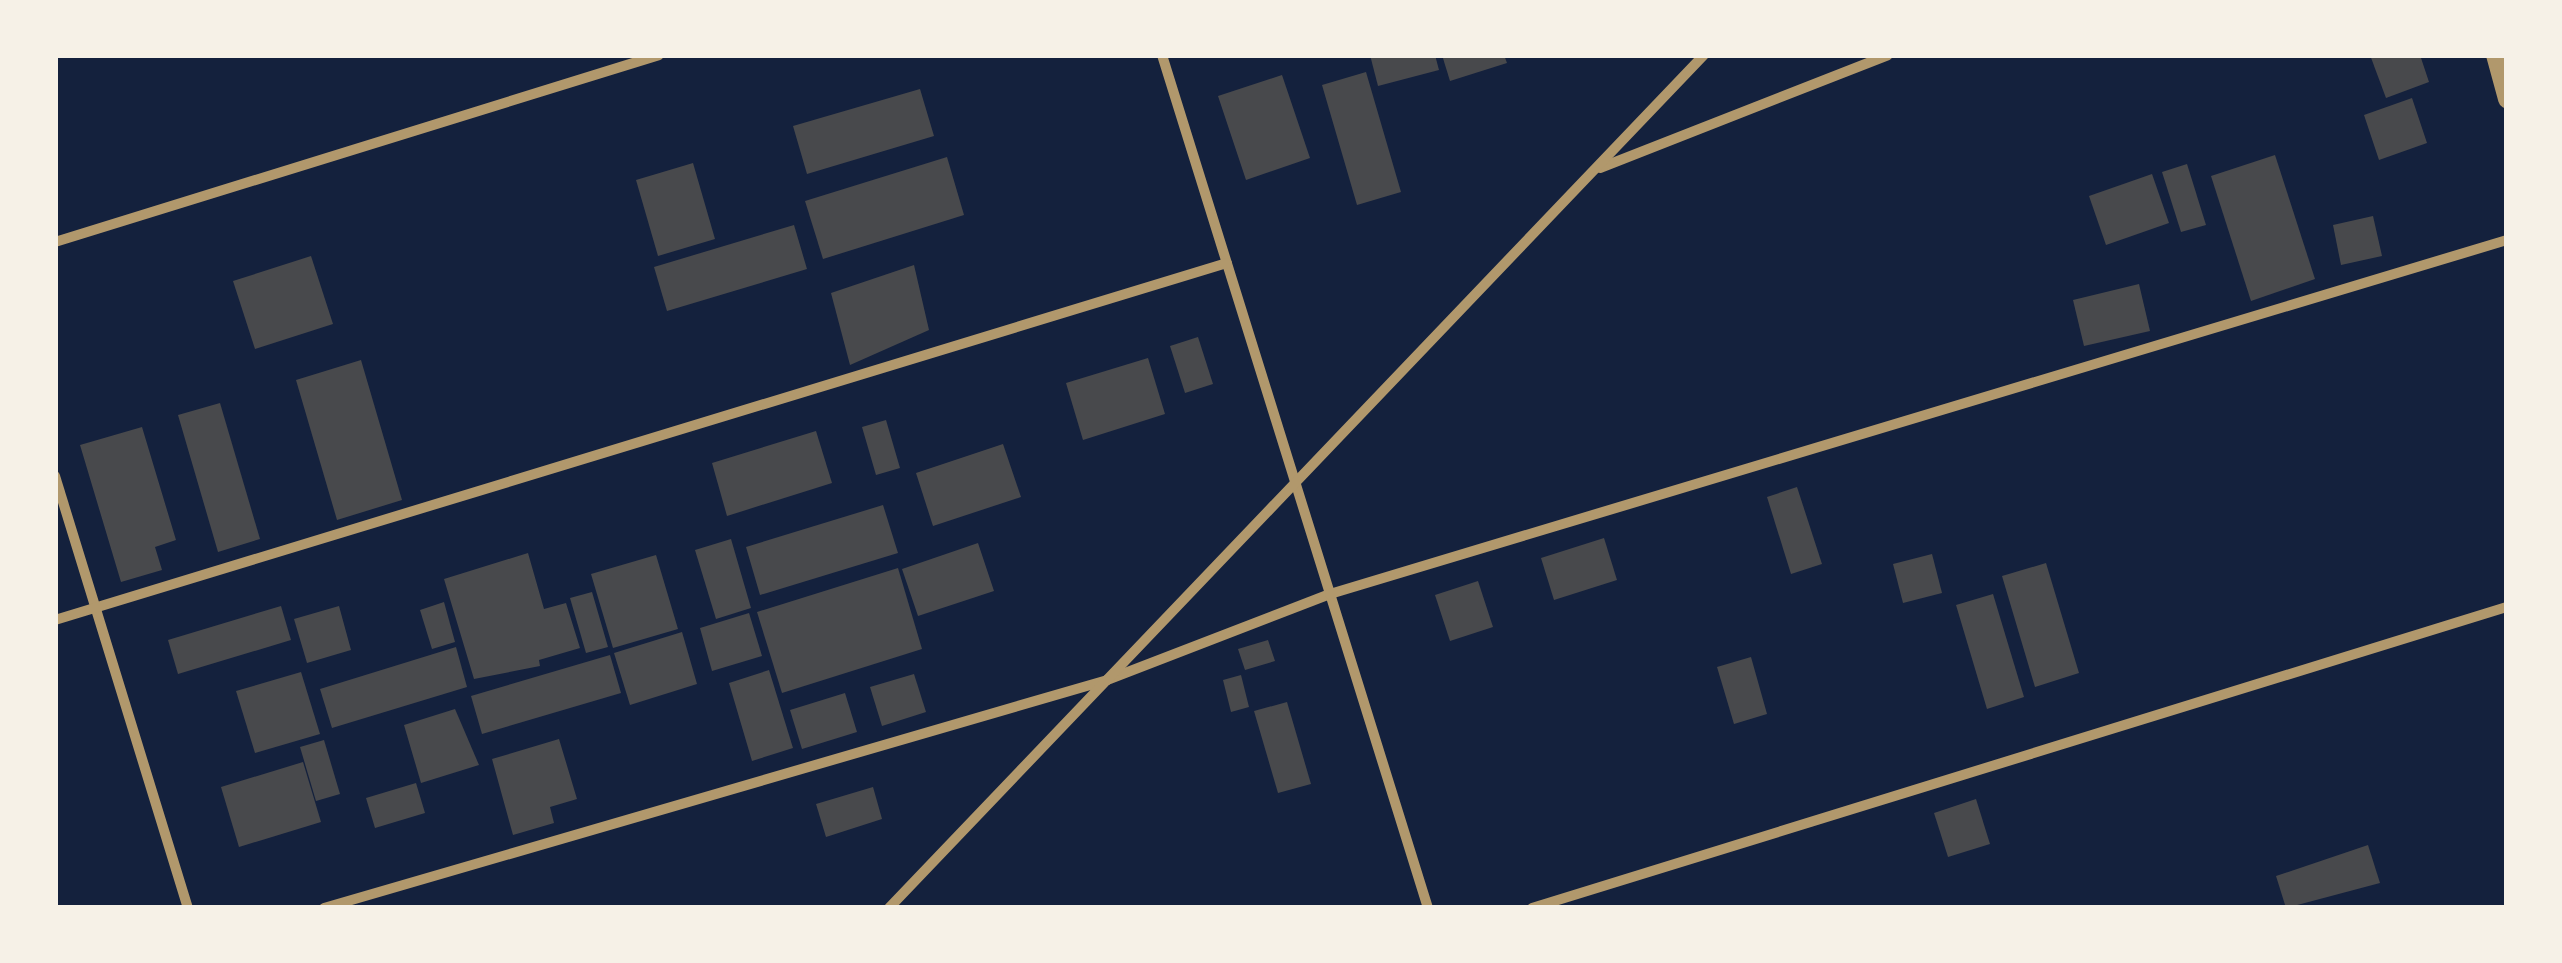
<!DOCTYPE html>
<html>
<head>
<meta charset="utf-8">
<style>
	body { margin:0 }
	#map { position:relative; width:2562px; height:963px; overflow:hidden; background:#14213d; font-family:"Archivo Narrow",sans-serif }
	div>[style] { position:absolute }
	.building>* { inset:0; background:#48494c }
	.minor>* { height:10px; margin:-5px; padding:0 5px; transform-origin:5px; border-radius:5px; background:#b1986c }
	.tertiary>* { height:18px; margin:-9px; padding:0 9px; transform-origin:9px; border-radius:9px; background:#b1986c }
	span { translate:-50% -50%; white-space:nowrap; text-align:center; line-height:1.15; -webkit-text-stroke:9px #f6f1e7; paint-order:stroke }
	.frame { position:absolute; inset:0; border:58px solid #f6f1e7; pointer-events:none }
</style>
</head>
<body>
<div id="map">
	<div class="building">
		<i style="clip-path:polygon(1370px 55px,1435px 55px,1439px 70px,1378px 86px)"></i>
		<i style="clip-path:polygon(1442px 55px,1504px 55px,1507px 63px,1450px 81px)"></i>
		<i style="clip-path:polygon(2370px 55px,2420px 55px,2429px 82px,2386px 98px)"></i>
		<i style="clip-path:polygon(1366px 72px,1401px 192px,1357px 205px,1322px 85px)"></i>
		<i style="clip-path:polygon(1282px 75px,1310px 158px,1246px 180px,1218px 96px)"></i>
		<i style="clip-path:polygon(920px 89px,934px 136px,807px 174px,793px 126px)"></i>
		<i style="clip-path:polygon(2412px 98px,2427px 143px,2379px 160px,2364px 115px)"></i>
		<i style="clip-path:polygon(2275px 155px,2315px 279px,2251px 301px,2211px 176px)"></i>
		<i style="clip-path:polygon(947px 157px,964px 215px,823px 259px,805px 201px)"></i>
		<i style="clip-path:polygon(693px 163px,715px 239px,658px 256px,636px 180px)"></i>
		<i style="clip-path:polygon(2187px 164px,2206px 225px,2181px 232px,2162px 172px)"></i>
		<i style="clip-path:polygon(2152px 174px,2169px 223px,2106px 245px,2089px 196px)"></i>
		<i style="clip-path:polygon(2373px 216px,2382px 256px,2341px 265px,2333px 225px)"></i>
		<i style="clip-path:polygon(794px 225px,807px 269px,667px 311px,654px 267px)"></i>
		<i style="clip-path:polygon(311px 256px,333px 324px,255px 349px,233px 281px)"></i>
		<i style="clip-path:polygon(914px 265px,929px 330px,850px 365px,831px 293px)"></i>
		<i style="clip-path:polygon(2139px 284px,2150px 331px,2084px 346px,2073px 300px)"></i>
		<i style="clip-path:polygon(1198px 337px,1213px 384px,1185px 393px,1170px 346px)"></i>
		<i style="clip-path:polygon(1148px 358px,1165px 414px,1083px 440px,1066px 383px)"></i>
		<i style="clip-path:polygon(361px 360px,402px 500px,337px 520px,296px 380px)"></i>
		<i style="clip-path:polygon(220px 403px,260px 539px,218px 552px,178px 415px)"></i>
		<i style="clip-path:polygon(886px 420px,900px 468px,876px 475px,862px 427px)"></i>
		<i style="clip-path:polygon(142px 427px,176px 540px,155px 547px,162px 570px,121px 582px,80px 445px)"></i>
		<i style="clip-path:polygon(816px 431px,832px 483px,727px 516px,712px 463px)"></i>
		<i style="clip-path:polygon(1003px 444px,1021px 497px,933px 526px,916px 473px)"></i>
		<i style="clip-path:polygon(1797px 487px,1822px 564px,1791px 574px,1767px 497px)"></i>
		<i style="clip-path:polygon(883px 505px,898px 553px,760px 595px,746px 547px)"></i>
		<i style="clip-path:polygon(1604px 538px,1617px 580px,1554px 600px,1541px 558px)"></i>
		<i style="clip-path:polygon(731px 539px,751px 608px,716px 619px,695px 550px)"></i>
		<i style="clip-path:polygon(978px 543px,994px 591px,918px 616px,902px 569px)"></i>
		<i style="clip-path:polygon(528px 553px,544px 609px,566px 603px,580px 648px,539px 660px,540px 666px,474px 679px,444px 579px)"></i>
		<i style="clip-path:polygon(1932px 554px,1942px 593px,1903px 603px,1893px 564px)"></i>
		<i style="clip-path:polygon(656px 555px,678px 629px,613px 648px,591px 574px)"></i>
		<i style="clip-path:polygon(2046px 563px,2079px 673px,2035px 687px,2002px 576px)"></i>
		<i style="clip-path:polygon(898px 568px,922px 649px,782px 693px,757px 612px)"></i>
		<i style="clip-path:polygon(1478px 581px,1493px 627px,1450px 641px,1435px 595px)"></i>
		<i style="clip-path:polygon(592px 592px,608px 647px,586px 653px,570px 598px)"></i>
		<i style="clip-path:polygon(1993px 594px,2024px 697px,1987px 709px,1956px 605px)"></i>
		<i style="clip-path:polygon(444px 602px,455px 642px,432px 649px,420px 610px)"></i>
		<i style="clip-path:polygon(281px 606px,291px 640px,178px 674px,168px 640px)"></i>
		<i style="clip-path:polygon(339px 606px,351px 650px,307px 663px,294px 619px)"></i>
		<i style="clip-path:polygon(749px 613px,762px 656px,712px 671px,700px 628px)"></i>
		<i style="clip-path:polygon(682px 632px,697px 684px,630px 705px,614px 653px)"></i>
		<i style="clip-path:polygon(1268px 640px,1275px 661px,1245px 670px,1238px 649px)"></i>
		<i style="clip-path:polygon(456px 647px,467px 687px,332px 728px,320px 689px)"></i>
		<i style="clip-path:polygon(610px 655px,621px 693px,482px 734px,471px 696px)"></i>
		<i style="clip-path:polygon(1751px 657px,1767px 714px,1734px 724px,1717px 667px)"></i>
		<i style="clip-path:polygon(769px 670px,793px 748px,752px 761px,729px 683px)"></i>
		<i style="clip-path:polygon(301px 672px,320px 734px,255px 753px,236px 691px)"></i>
		<i style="clip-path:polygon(914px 674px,926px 712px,882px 726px,870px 687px)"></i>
		<i style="clip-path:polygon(1241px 675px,1249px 707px,1231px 712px,1223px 680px)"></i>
		<i style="clip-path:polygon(845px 693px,857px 732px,802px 749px,790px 710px)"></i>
		<i style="clip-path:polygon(1287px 702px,1311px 784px,1278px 793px,1254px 711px)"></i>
		<i style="clip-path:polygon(455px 709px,479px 765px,421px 783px,404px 725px)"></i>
		<i style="clip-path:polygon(559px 739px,577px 799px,550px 807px,554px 823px,513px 835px,492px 759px)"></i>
		<i style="clip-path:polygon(324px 740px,340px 794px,316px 801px,300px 747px)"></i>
		<i style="clip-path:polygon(303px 762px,321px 822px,239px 847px,221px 787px)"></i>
		<i style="clip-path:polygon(416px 783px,425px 813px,375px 828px,366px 798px)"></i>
		<i style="clip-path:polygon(873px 787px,882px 819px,826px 837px,816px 804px)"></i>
		<i style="clip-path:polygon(1976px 799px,1990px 844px,1948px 857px,1934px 813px)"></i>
		<i style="clip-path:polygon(2368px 845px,2380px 883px,2286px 908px,2276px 876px)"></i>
	</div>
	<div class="minor">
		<i style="left:1162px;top:55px;width:894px;rotate:72.68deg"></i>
		<i style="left:1600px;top:168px;width:309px;rotate:-21.4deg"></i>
		<i style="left:55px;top:242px;width:632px;rotate:-17.2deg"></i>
		<i style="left:55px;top:476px;width:452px;rotate:72.9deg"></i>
		<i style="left:55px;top:620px;width:1225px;rotate:-16.94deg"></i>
		<i style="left:324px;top:908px;width:816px;rotate:-16.23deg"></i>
		<i style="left:1107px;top:680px;width:239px;rotate:-21.1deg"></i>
		<i style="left:1330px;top:594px;width:1229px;rotate:-16.74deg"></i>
		<i style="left:889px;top:908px;width:1180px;rotate:-46.31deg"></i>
		<i style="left:1532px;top:908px;width:1020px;rotate:-17.16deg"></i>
	</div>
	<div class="tertiary">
		<i style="left:2495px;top:55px;width:46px;rotate:74.7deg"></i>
	</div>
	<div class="frame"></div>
</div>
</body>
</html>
